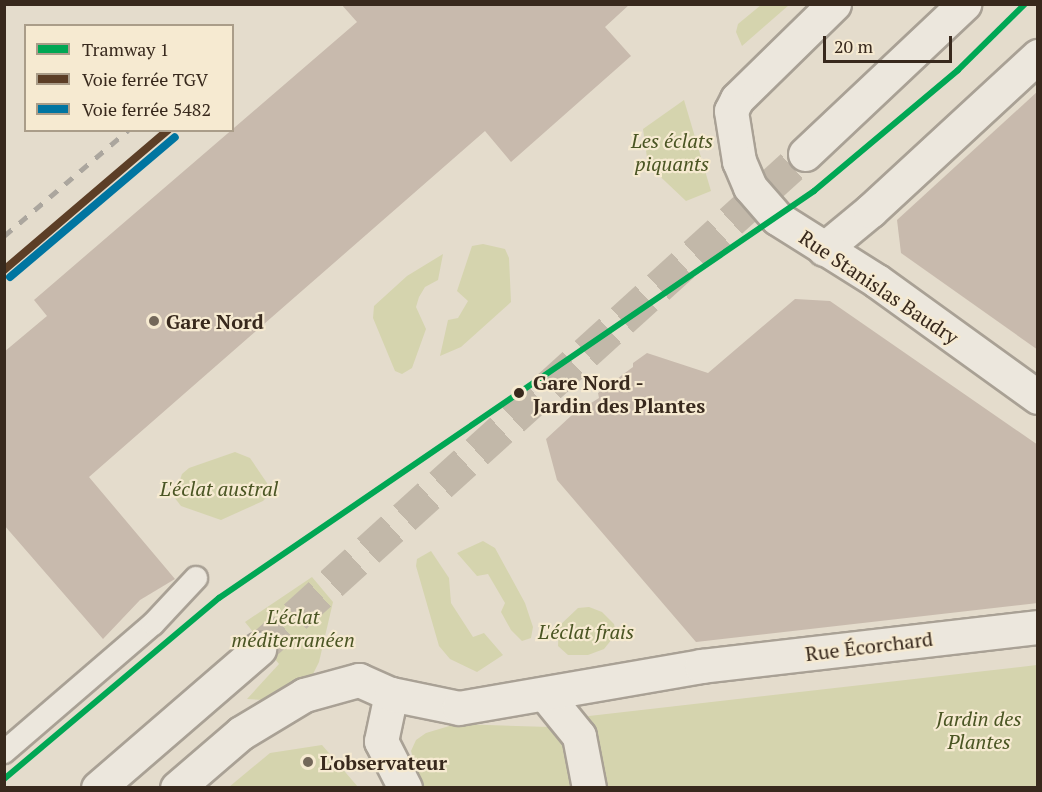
<!DOCTYPE html>
<html>
<head>
<meta charset="utf-8">
<style>
	body { margin:0 }
	#map { position:relative; width:1042px; height:792px; overflow:hidden; background:#e4dccc; font-family:"PT Serif",serif }
	div>[style] { position:absolute }
	.green>* { inset:0; background:#d5d4ae }
	.building>* { inset:0; background:#c8baad }
	.tertiary-tunnel>* { height:33px; margin-top:-16.5px; transform-origin:0; background:repeating-linear-gradient(90deg,#c2b8a9 0 33px,transparent 0 49px) }
	.roads { filter:drop-shadow(2px 0 #a9a195) drop-shadow(-2px 0 #a9a195) drop-shadow(0 2px #a9a195) drop-shadow(0 -2px #a9a195) }
	.service>* { height:22px; margin:-11px; padding:0 11px; transform-origin:11px; border-radius:11px; background:#ece7dd }
	.pedestrian>* { height:33px; margin:-16.5px; padding:0 16.5px; transform-origin:16.5px; border-radius:16.5px; background:#ece7dd }
	.tertiary>* { height:33px; margin:-16.5px; padding:0 16.5px; transform-origin:16.5px; border-radius:16.5px; background:#ece7dd }
	.secondary>* { height:33px; margin:-16.5px; padding:0 16.5px; transform-origin:16.5px; border-radius:16.5px; background:#ece7dd }
	.rail>* { height:4.5px; margin-top:-2.25px; transform-origin:0; background:repeating-linear-gradient(90deg,#aba69e 0 10px,transparent 0 20px) }
	.rail-1>* { height:8px; margin:-4px; padding:0 4px; transform-origin:4px; border-radius:4px; background:#5c3e26 }
	.rail-2>* { height:8px; margin:-4px; padding:0 4px; transform-origin:4px; border-radius:4px; background:#0075a1 }
	.tram-1>* { height:6px; margin:-3px; padding:0 3px; transform-origin:3px; border-radius:3px; background:#00a754 }
	.dots>* { width:16px; height:16px; translate:-50% -50%; box-sizing:border-box; border:3px solid #f6ead1; border-radius:50% }
	span { translate:-50% -50%; white-space:nowrap; text-align:center; line-height:1.15; -webkit-text-stroke:4.5px #f6ead1; paint-order:stroke }
	.park-label { font-size:20px; color:#4a5523; font-style:italic }
	.street-label { font-size:20px; color:#38291d }
	.poi-label { font-size:20px; color:#38291d; font-weight:700 }
	.left { translate:0 -50%; text-align:left }
	.stop-label { font-size:20px; color:#38291d; font-weight:700 }
	.frame { position:absolute; inset:0; border:6px solid #38291d; pointer-events:none }
	.legend { position:absolute; left:24px; top:24px; width:210px; height:108px; box-sizing:border-box; background:#f6ead1; border:2px solid #aa9d89; margin:0; padding:8px 10px; list-style:none; font-size:18px; color:#38291d }
	.legend li { display:flex; align-items:center; gap:12px; height:30px }
	.legend b { width:30px; border:2px solid #aa9d89 }
	.scale { position:absolute; left:823px; top:36px; width:129px; height:27px; box-sizing:border-box; border:3px solid #38291d; border-top:0; padding-left:8px; font-size:18px; line-height:21px; white-space:nowrap; color:#38291d; -webkit-text-stroke:4px #f6ead1; paint-order:stroke }
</style>
</head>
<body>
<div id="map">
	<div class="green">
		<i style="clip-path:polygon(761px 5px,789px 5px,742px 46px,736px 32px,738px 24px)"></i>
		<i style="clip-path:polygon(684px 100px,711px 191px,686px 201px,648px 165px,643px 129px)"></i>
		<i style="clip-path:polygon(483px 244px,505px 249px,509px 258px,511px 302px,461px 347px,440px 356px,448px 320px,458px 318px,468px 301px,457px 291px,472px 246px)"></i>
		<i style="clip-path:polygon(443px 254px,438px 280px,425px 287px,419px 297px,416px 307px,426px 329px,412px 368px,402px 374px,395px 371px,373px 318px,374px 306px,407px 276px)"></i>
		<i style="clip-path:polygon(235px 452px,250px 458px,267px 483px,268px 496px,263px 501px,221px 520px,181px 506px,174px 497px,182px 474px,189px 468px)"></i>
		<i style="clip-path:polygon(483px 541px,495px 548px,525px 603px,533px 627px,531px 638px,522px 641px,511px 630px,501px 612px,505px 603px,488px 574px,477px 576px,457px 553px)"></i>
		<i style="clip-path:polygon(431px 551px,449px 578px,451px 603px,473px 637px,484px 633px,503px 655px,477px 672px,450px 659px,439px 646px,416px 566px,417px 559px)"></i>
		<i style="clip-path:polygon(312px 577px,333px 602px,319px 662px,311px 678px,265px 700px,247px 699px,279px 664px,245px 622px)"></i>
		<i style="clip-path:polygon(589px 607px,602px 612px,614px 624px,616px 634px,604px 649px,588px 655px,568px 655px,558px 646px,559px 626px,578px 608px)"></i>
		<i style="clip-path:polygon(1037px 665px,1037px 787px,422px 787px,411px 751px,416px 740px,426px 733px,456px 724px,550px 727px,557px 736px,589px 716px)"></i>
		<i style="clip-path:polygon(322px 745px,358px 787px,229px 787px,270px 753px)"></i>
	</div>
	<div class="building">
		<i style="clip-path:polygon(341px 4px,630px 4px,605px 27px,631px 56px,511px 162px,485px 131px,89px 477px,175px 579px,140px 600px,103px 639px,4px 525px,4px 352px,47px 316px,34px 300px,357px 22px)"></i>
		<i style="clip-path:polygon(1038px 91px,1038px 350px,901px 253px,897px 220px)"></i>
		<i style="clip-path:polygon(795px 299px,830px 301px,1038px 445px,1038px 603px,696px 642px,557px 480px,546px 439px,572px 415px,599px 398px,598px 393px,633px 367px,633px 363px,647px 353px,708px 373px)"></i>
	</div>
	<div class="tertiary-tunnel">
		<i style="left:259px;top:649px;width:737px;rotate:-42.2deg"></i>
	</div>
	<div class="roads">
		<div class="service">
			<i style="left:4px;top:752px;width:196px;rotate:-40.7deg"></i>
			<i style="left:153px;top:624px;width:63px;rotate:-46.9deg"></i>
		</div>
		<div class="pedestrian">
			<i style="left:824px;top:249px;width:60px;rotate:-39.6deg"></i>
			<i style="left:870px;top:211px;width:229px;rotate:-42.7deg"></i>
			<i style="left:391px;top:694px;width:48px;rotate:102deg"></i>
			<i style="left:381px;top:741px;width:53px;rotate:62.9deg"></i>
			<i style="left:545px;top:694px;width:54px;rotate:51deg"></i>
			<i style="left:579px;top:736px;width:53px;rotate:79.1deg"></i>
			<i style="left:177px;top:788px;width:84px;rotate:-40.7deg"></i>
			<i style="left:241px;top:733px;width:74px;rotate:-31.1deg"></i>
			<i style="left:304px;top:695px;width:57px;rotate:-15.3deg"></i>
			<i style="left:359px;top:680px;width:35px;rotate:24deg"></i>
			<i style="left:391px;top:694px;width:69px;rotate:11.6deg"></i>
			<i style="left:459px;top:708px;width:246px;rotate:-9.8deg"></i>
			<i style="left:701px;top:666px;width:339px;rotate:-6.6deg"></i>
		</div>
		<div class="tertiary">
			<i style="left:805px;top:154px;width:219px;rotate:-43.3deg"></i>
			<i style="left:98px;top:788px;width:213px;rotate:-40.8deg"></i>
		</div>
		<div class="secondary">
			<i style="left:834px;top:4px;width:136px;rotate:135.6deg"></i>
			<i style="left:737px;top:99px;width:13px;rotate:117deg"></i>
			<i style="left:731px;top:111px;width:51px;rotate:80.9deg"></i>
			<i style="left:739px;top:161px;width:28px;rotate:67deg"></i>
			<i style="left:750px;top:187px;width:41px;rotate:48.9deg"></i>
			<i style="left:777px;top:218px;width:118px;rotate:32.2deg"></i>
			<i style="left:877px;top:281px;width:198px;rotate:35.8deg"></i>
		</div>
	</div>
	<div class="rail">
		<i style="left:4px;top:236px;width:163px;rotate:-40.5deg"></i>
	</div>
	<div class="rail-1">
		<i style="left:4px;top:270px;width:216px;rotate:-40.5deg"></i>
	</div>
	<div class="rail-2">
		<i style="left:10px;top:277px;width:216px;rotate:-40.3deg"></i>
	</div>
	<div class="tram-1">
		<i style="left:4px;top:779px;width:281px;rotate:-40.1deg"></i>
		<i style="left:219px;top:598px;width:721px;rotate:-34.37deg"></i>
		<i style="left:814px;top:191px;width:188px;rotate:-40deg"></i>
		<i style="left:958px;top:70px;width:94px;rotate:-44.6deg"></i>
	</div>
	<div class="dots">
		<i style="left:154px;top:321px;background:#74685a"></i>
		<i style="left:519px;top:393px;background:#38291d"></i>
		<i style="left:308px;top:762px;background:#74685a"></i>
	</div>
	<div class="park-label">
		<span style="left:672px;top:152px">Les éclats<br>piquants</span>
		<span style="left:219px;top:488px">L'éclat austral</span>
		<span style="left:293px;top:628px">L'éclat<br>méditerranéen</span>
		<span style="left:586px;top:631px">L'éclat frais</span>
		<span style="left:979px;top:730px">Jardin des<br>Plantes</span>
	</div>
	<div class="street-label">
		<span style="left:879px;top:287px;rotate:34deg">Rue Stanislas Baudry</span>
		<span style="left:869px;top:646px;rotate:-7deg">Rue Écorchard</span>
	</div>
	<div class="poi-label">
		<span class="left" style="left:166px;top:321px">Gare Nord</span>
		<span class="left" style="left:320px;top:762px">L'observateur</span>
	</div>
	<div class="stop-label">
		<span class="left" style="left:533px;top:394px">Gare Nord -<br>Jardin des Plantes</span>
	</div>
	<div class="frame"></div>
	<ul class="legend">
	<li><b style="height:8px;background:#00a754"></b>Tramway 1</li>
	<li><b style="height:8px;background:#5c3e26"></b>Voie ferrée TGV</li>
	<li><b style="height:8px;background:#0075a1"></b>Voie ferrée 5482</li>
	</ul>
	<div class="scale">20 m</div>
</div>
</body>
</html>
